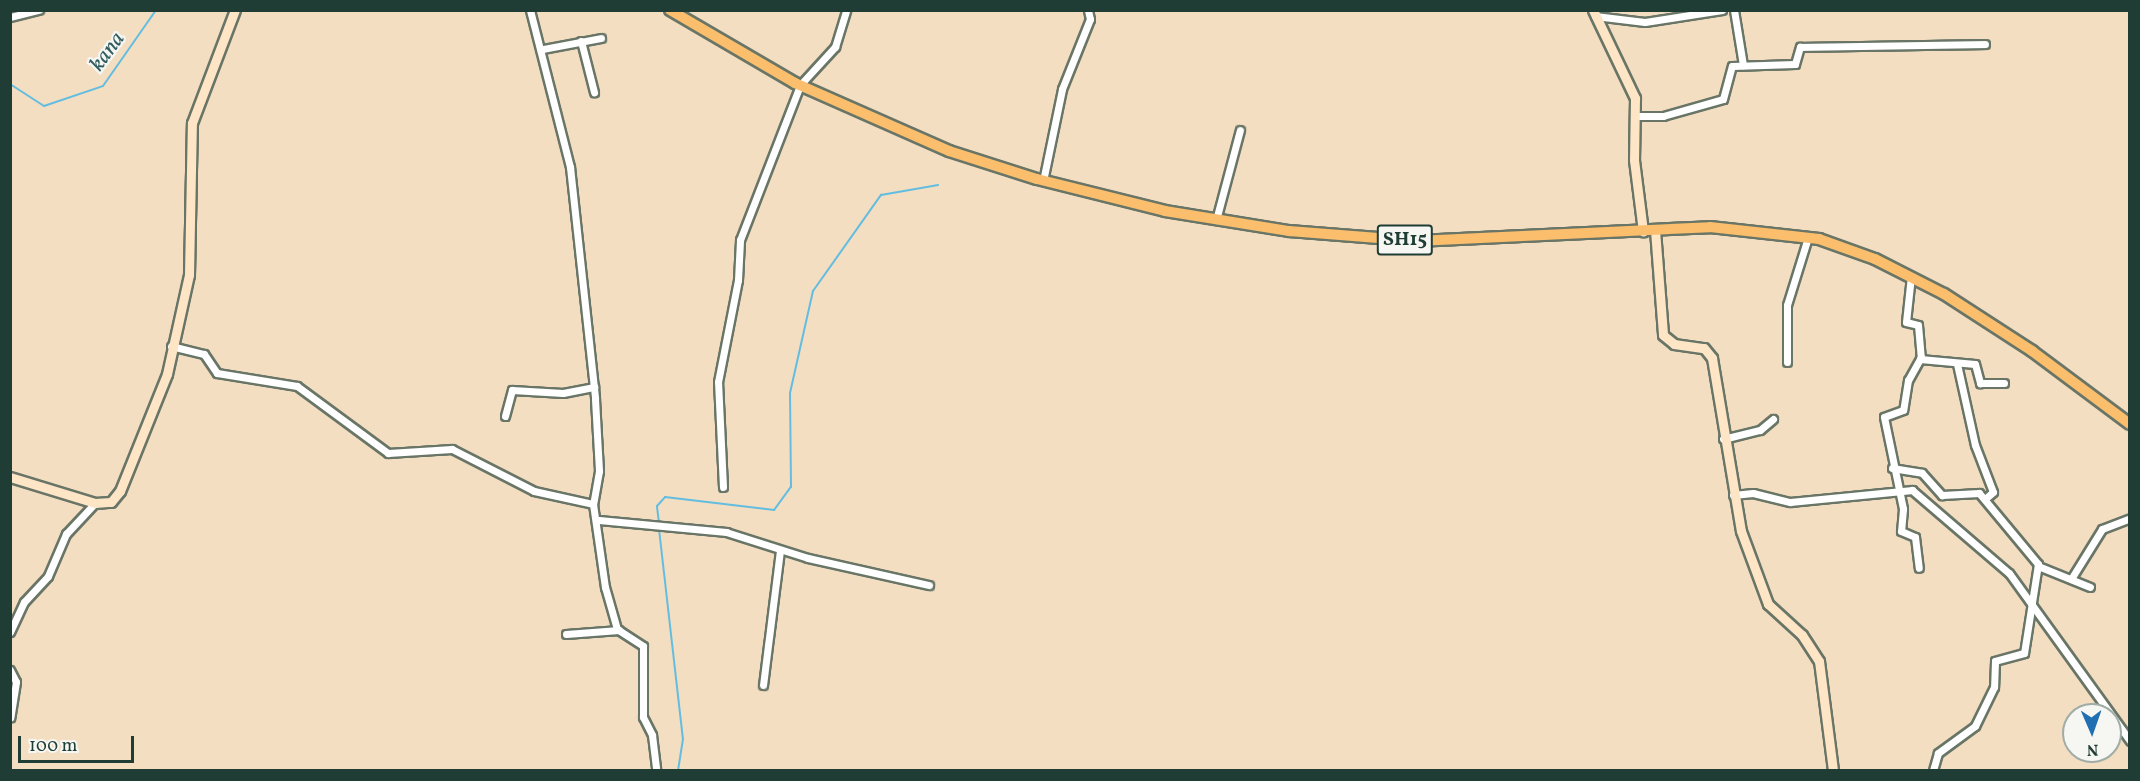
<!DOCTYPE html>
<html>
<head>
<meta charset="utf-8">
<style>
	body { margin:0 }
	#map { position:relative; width:2140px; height:781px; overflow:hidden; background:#f3dec2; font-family:Vollkorn,serif }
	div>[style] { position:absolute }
	.stream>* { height:2px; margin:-1px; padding:0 1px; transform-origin:1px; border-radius:1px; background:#63bde0 }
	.roads { filter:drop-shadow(2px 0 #697566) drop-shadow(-2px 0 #697566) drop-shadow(0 2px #697566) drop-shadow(0 -2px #697566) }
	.street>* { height:7px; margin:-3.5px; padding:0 3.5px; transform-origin:3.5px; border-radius:3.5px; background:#fff }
	.secondary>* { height:9px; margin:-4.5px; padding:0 4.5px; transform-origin:4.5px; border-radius:4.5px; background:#fde5c5 }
	.primary>* { height:10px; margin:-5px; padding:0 5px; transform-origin:5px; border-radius:5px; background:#fabe6d }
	span { translate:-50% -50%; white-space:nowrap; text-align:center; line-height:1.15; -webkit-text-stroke:4.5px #f6f6f2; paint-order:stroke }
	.shield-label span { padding:2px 4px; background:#f6f6f2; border:2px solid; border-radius:4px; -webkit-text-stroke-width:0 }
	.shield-label { font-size:20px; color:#1f3d34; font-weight:700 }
	.water-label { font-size:22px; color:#305d5f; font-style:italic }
	.frame { position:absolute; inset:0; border:12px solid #1f3d34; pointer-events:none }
	.north { position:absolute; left:2062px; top:703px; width:60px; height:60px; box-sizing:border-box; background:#f6f6f2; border:2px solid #a0aca6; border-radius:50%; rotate:178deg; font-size:16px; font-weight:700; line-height:24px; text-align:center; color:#1f3d34 }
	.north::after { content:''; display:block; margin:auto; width:21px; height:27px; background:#1f6fb2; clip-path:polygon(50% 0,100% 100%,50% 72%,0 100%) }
	.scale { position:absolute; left:18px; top:736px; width:116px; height:27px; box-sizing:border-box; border:3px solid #1f3d34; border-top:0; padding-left:8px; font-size:18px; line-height:21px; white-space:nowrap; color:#1f3d34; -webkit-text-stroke:4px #f6f6f2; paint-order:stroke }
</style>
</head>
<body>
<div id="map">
	<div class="stream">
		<i style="left:10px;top:84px;width:40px;rotate:32.9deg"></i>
		<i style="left:44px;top:106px;width:62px;rotate:-18.7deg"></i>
		<i style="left:103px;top:86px;width:93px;rotate:-55.1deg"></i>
		<i style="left:659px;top:523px;width:17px;rotate:-97deg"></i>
		<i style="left:657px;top:506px;width:12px;rotate:-48deg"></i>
		<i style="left:665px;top:497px;width:110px;rotate:6.8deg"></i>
		<i style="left:774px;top:510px;width:29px;rotate:-54deg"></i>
		<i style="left:791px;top:487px;width:94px;rotate:-90.6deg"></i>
		<i style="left:790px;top:393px;width:105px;rotate:-77.3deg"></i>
		<i style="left:813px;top:291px;width:118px;rotate:-54.7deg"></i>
		<i style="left:881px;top:195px;width:58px;rotate:-10deg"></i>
		<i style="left:659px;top:529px;width:211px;rotate:83.5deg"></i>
		<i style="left:683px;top:739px;width:31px;rotate:99deg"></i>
	</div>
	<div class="roads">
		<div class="street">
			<i style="left:530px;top:10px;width:162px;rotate:75.7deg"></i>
			<i style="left:570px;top:167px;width:233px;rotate:83.8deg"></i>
			<i style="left:595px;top:399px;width:72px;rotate:86.8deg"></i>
			<i style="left:599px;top:471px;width:34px;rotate:100deg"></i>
			<i style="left:593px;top:504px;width:84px;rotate:81.8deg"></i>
			<i style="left:605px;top:587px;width:44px;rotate:74.1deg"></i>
			<i style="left:617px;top:629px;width:31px;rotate:33deg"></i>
			<i style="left:643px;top:646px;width:71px;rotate:90deg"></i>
			<i style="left:643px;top:717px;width:20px;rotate:63deg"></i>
			<i style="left:652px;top:735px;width:35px;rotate:83deg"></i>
			<i style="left:1734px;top:10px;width:56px;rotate:80.7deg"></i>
			<i style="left:1595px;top:16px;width:50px;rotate:6.8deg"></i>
			<i style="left:1645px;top:22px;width:78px;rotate:-8.9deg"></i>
			<i style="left:10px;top:17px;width:30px;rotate:-14deg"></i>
			<i style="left:581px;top:41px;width:53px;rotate:75.7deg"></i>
			<i style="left:543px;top:49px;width:59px;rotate:-10.7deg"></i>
			<i style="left:1636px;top:116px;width:27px"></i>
			<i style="left:1663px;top:116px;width:62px;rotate:-15.8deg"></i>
			<i style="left:1723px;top:99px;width:34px;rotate:-75deg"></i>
			<i style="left:1732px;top:66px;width:63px;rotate:-1.8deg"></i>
			<i style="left:1795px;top:64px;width:18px;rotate:-74deg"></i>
			<i style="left:1800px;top:47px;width:185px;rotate:-0.9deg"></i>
			<i style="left:1043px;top:181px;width:94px;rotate:-78.3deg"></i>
			<i style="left:1062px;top:89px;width:75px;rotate:-68.2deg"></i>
			<i style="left:1090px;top:19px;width:9px;rotate:-103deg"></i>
			<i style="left:1216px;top:220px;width:93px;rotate:-75.1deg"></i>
			<i style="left:1911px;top:276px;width:46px;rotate:96.2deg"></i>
			<i style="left:1906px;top:322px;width:12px;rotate:14deg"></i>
			<i style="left:1918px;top:325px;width:32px;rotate:85deg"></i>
			<i style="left:1921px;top:357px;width:26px;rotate:119deg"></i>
			<i style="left:1908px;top:380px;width:30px;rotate:99deg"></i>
			<i style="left:1903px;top:410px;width:20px;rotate:160deg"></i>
			<i style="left:1884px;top:417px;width:94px;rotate:78.3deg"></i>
			<i style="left:1903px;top:509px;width:22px;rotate:95deg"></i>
			<i style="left:1901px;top:531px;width:15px;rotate:23deg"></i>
			<i style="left:1915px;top:537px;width:31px;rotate:83deg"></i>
			<i style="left:171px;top:346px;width:34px;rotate:14deg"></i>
			<i style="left:204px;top:354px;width:23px;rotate:56deg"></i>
			<i style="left:217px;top:373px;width:81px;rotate:9.2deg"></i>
			<i style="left:297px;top:386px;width:113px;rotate:36.4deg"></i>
			<i style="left:388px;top:453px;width:64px;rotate:-3.6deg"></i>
			<i style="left:452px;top:449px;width:92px;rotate:27.1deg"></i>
			<i style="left:534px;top:491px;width:60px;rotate:12.4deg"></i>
			<i style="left:1920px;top:359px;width:55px;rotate:5.2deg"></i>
			<i style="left:1975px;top:364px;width:20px;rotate:75deg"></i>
			<i style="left:1980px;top:383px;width:24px"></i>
			<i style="left:1787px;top:362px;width:57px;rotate:-90deg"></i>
			<i style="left:1787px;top:305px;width:71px;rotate:-72.8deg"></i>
			<i style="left:1957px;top:364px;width:83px;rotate:77.5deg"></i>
			<i style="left:1975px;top:445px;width:50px;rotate:69deg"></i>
			<i style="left:1993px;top:492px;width:11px;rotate:139deg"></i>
			<i style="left:505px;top:416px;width:27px;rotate:-75deg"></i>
			<i style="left:512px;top:390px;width:51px;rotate:3.4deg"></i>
			<i style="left:563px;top:393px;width:32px;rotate:-11deg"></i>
			<i style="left:1723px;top:439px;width:38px;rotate:-14deg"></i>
			<i style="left:1760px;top:430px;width:17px;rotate:-40deg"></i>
			<i style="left:1892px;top:468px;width:30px;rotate:9deg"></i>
			<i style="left:1922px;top:473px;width:30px;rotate:48deg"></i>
			<i style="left:1942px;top:495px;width:37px;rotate:-3deg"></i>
			<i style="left:1979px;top:493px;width:92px;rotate:50.3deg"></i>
			<i style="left:2038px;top:564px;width:90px;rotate:98.9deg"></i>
			<i style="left:2024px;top:653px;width:30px;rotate:165deg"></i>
			<i style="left:1995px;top:661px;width:26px;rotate:92deg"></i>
			<i style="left:1994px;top:687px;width:43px;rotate:116deg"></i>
			<i style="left:1975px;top:726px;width:46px;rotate:143.9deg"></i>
			<i style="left:1938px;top:753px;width:18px;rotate:106deg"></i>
			<i style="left:723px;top:487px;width:105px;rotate:-92.7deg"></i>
			<i style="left:718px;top:382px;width:104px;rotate:-78.9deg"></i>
			<i style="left:738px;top:280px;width:40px;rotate:-87.1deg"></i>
			<i style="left:740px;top:240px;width:166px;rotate:-68.8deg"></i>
			<i style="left:800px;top:85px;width:52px;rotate:-47.4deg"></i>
			<i style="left:835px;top:47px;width:39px;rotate:-73deg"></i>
			<i style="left:1733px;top:495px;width:20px;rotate:-6deg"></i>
			<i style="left:1753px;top:493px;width:38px;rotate:14deg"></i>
			<i style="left:1790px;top:502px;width:123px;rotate:-5.6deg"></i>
			<i style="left:1912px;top:490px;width:128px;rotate:40.6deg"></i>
			<i style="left:2009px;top:573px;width:207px;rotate:54.2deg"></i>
			<i style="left:599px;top:520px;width:128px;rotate:5.4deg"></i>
			<i style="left:726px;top:532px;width:86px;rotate:17.6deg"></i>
			<i style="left:808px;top:558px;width:124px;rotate:12.6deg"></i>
			<i style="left:2038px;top:566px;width:56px;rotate:22deg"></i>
			<i style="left:2071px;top:579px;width:59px;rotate:-58.2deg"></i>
			<i style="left:2102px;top:529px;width:30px;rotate:-21deg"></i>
			<i style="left:10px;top:632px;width:33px;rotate:-65deg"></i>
			<i style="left:24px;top:602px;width:35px;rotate:-47deg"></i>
			<i style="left:48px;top:576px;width:46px;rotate:-66.8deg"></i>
			<i style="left:66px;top:534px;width:42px;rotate:-46.9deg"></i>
			<i style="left:566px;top:634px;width:53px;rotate:-4.3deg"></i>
			<i style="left:10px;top:670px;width:13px;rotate:63deg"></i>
			<i style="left:16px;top:682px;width:36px;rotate:99deg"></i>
			<i style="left:763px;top:685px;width:136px;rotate:-82.8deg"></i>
		</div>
		<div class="secondary">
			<i style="left:1593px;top:10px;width:98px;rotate:64.5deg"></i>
			<i style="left:1635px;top:98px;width:62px;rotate:90.9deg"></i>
			<i style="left:1634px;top:160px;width:72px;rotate:82.8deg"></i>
			<i style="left:1655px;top:230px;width:105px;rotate:85.6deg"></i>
			<i style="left:1663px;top:335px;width:14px;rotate:39deg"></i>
			<i style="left:1674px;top:344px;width:30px;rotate:8deg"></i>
			<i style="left:1704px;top:348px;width:13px;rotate:51deg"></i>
			<i style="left:1712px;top:358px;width:175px;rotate:80.5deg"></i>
			<i style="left:1741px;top:531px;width:78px;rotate:69.7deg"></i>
			<i style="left:1768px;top:604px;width:46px;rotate:42.4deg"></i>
			<i style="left:1802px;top:635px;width:31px;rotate:57deg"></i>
			<i style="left:1819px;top:661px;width:110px;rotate:82.7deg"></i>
			<i style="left:10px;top:477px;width:89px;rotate:17deg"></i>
			<i style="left:95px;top:503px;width:16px;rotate:-4deg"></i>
			<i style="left:111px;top:502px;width:14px;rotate:-51deg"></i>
			<i style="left:120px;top:491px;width:126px;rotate:-68.1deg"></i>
			<i style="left:167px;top:374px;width:101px;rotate:-77.5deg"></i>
			<i style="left:189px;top:275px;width:152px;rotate:-88.9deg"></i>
			<i style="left:192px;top:123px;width:121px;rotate:-69.2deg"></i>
		</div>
		<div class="primary">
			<i style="left:670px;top:10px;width:145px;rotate:30.3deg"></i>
			<i style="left:795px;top:83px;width:168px;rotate:23.8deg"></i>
			<i style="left:949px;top:151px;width:92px;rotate:17.7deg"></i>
			<i style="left:1037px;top:179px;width:132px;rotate:14deg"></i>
			<i style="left:1165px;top:211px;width:126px;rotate:9.2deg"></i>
			<i style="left:1289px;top:231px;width:128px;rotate:4.5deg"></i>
			<i style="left:1417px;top:241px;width:293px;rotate:-2.7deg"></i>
			<i style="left:1710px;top:227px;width:110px;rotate:6.3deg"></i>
			<i style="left:1819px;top:239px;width:59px;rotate:19.7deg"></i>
			<i style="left:1875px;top:259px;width:77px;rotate:26.9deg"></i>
			<i style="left:1944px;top:294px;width:105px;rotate:32.9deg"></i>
			<i style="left:2032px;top:351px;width:122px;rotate:36.7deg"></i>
		</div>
	</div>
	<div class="shield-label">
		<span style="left:1405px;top:240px">SH15</span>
	</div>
	<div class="water-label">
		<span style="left:108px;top:52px;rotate:-54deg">kana</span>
	</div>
	<div class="frame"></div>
	<div class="north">N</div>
	<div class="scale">100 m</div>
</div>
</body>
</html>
